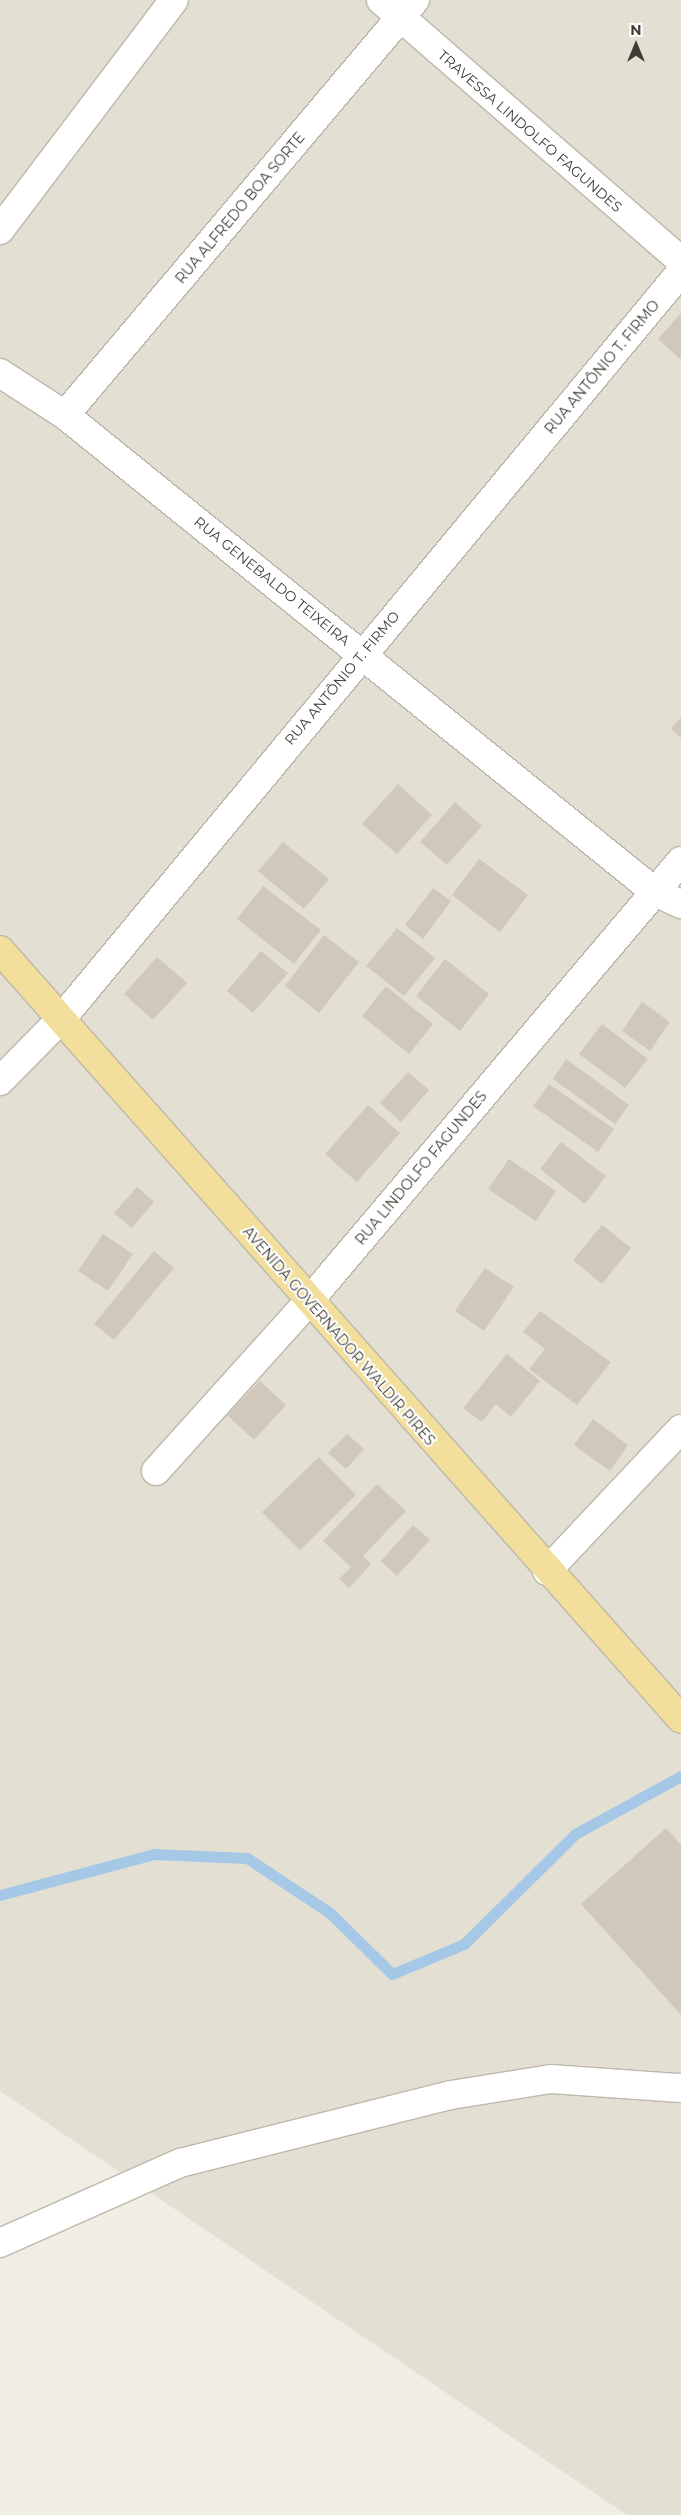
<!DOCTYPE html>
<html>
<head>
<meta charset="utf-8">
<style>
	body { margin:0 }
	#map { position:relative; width:681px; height:2515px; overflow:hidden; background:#f0ede4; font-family:Montserrat,sans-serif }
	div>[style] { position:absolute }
	.residential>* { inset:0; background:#e3dfd3 }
	.stream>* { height:11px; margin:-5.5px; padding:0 5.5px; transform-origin:5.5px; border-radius:5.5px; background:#a6c8e7 }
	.building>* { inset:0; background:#d0c9bb }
	.roads { filter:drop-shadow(1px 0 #bdb8ab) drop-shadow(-1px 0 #bdb8ab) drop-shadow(0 1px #bdb8ab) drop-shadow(0 -1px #bdb8ab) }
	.minor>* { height:28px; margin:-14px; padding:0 14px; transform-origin:14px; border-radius:14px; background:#fff }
	.tertiary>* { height:28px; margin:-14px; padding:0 14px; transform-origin:14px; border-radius:14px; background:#fff }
	.primary>* { height:28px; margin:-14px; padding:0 14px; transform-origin:14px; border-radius:14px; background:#f2df9b }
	span { translate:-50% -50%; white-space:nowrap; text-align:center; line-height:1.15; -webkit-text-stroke:4px #fff; paint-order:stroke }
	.street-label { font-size:14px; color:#413d35 }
	.north { position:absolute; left:611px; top:20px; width:50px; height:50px; -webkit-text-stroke:4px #fff; paint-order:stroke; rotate:0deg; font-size:14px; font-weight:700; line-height:20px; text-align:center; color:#413d35 }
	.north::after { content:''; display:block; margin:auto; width:18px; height:22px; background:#413d35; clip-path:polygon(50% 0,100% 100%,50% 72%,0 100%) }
</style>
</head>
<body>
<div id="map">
	<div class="residential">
		<i style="clip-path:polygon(0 0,681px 0,681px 2515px,627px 2515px,0 2091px)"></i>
	</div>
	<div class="stream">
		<i style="left:0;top:1895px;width:159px;rotate:-14.9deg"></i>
		<i style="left:154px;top:1854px;width:93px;rotate:2.5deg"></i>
		<i style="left:247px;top:1858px;width:100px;rotate:33.5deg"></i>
		<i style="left:330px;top:1913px;width:87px;rotate:44.5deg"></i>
		<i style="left:392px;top:1974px;width:78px;rotate:-22.6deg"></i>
		<i style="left:464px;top:1944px;width:156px;rotate:-44.7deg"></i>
		<i style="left:575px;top:1834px;width:121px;rotate:-28.7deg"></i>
	</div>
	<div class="building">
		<i style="clip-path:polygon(681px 313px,681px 358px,680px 359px,658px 339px)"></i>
		<i style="clip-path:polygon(681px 717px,681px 738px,671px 729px)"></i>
		<i style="clip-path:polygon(398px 784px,432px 815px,397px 854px,362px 824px)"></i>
		<i style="clip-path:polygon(455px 802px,482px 826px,447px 865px,420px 842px)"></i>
		<i style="clip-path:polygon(283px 842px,329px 879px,304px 909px,258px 871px)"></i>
		<i style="clip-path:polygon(479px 859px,528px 895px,500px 932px,452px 895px)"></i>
		<i style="clip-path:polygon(263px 886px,321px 930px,294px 964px,237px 919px)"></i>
		<i style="clip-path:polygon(433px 888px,451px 901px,423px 939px,405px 925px)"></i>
		<i style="clip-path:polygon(397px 928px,435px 958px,404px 996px,366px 966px)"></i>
		<i style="clip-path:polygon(324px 935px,359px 962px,319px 1013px,285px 986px)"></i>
		<i style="clip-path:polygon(261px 951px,288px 973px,253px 1013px,227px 991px)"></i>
		<i style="clip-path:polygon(157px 957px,187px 983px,153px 1020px,124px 994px)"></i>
		<i style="clip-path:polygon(445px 959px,489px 994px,460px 1031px,416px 996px)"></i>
		<i style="clip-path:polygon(386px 986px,433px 1024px,409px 1054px,362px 1016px)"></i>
		<i style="clip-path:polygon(642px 1002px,670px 1022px,650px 1051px,622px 1031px)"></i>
		<i style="clip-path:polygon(602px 1024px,648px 1059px,625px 1088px,579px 1054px)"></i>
		<i style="clip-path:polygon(566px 1059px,629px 1105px,615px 1124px,553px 1079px)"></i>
		<i style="clip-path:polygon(408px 1072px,429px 1090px,401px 1122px,380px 1103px)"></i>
		<i style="clip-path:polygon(549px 1084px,614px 1129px,598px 1152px,533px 1106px)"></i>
		<i style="clip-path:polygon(368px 1105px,400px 1133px,357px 1182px,325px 1154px)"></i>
		<i style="clip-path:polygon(561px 1142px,606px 1176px,585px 1204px,540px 1169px)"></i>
		<i style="clip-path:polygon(509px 1159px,556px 1191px,536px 1221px,488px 1189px)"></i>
		<i style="clip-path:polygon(137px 1187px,154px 1202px,132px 1228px,114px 1213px)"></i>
		<i style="clip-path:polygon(602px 1225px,631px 1248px,602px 1284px,573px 1260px)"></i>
		<i style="clip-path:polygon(103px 1234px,133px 1254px,108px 1291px,78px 1271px)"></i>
		<i style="clip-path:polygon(154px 1251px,174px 1268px,114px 1340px,94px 1324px)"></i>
		<i style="clip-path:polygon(485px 1268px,514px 1287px,484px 1331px,455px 1311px)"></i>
		<i style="clip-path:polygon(540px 1311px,611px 1362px,577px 1405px,529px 1369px,545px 1349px,523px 1332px)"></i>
		<i style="clip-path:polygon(507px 1354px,540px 1381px,511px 1417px,496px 1404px,482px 1422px,463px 1408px)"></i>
		<i style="clip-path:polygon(260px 1381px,286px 1405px,254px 1440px,227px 1415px)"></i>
		<i style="clip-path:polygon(593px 1419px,628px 1445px,610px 1471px,574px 1445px)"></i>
		<i style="clip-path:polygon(347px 1434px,364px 1449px,346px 1469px,328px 1453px)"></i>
		<i style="clip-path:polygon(319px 1457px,356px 1495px,300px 1550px,262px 1512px)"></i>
		<i style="clip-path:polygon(377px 1484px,406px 1511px,363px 1556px,371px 1564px,349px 1588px,339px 1579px,351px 1567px,323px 1541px)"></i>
		<i style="clip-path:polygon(413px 1525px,430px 1540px,397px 1576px,381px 1561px)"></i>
		<i style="clip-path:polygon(666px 1828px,681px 1845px,681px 2015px,581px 1904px)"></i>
	</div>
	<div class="roads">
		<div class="minor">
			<i style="left:381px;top:0;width:398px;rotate:41deg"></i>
			<i style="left:0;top:230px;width:288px;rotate:-52.9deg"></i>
			<i style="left:0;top:373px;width:77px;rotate:32.9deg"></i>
			<i style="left:65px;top:415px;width:759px;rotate:38.95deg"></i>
			<i style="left:655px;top:892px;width:29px;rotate:25deg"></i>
			<i style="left:65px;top:415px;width:543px;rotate:-49.86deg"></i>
			<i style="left:0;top:1081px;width:88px;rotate:-45.5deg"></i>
			<i style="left:62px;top:1018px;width:969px;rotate:-50.32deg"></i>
			<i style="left:156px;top:1471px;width:229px;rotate:-48deg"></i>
			<i style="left:309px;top:1301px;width:576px;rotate:-49.79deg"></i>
			<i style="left:547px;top:1571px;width:195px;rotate:-46.7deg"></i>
		</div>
		<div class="tertiary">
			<i style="left:0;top:2243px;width:197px;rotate:-24deg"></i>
			<i style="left:180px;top:2163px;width:279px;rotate:-14.1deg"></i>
			<i style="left:451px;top:2095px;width:101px;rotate:-9.1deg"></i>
			<i style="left:551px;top:2079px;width:130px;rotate:4deg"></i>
		</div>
		<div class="primary">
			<i style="left:0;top:950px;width:1027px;rotate:48.47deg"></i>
		</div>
	</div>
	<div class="street-label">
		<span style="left:530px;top:131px;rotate:41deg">TRAVESSA LINDOLFO FAGUNDES</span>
		<span style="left:240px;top:208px;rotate:-50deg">RUA ALFREDO BOA SORTE</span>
		<span style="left:602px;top:367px;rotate:-50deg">RUA ANTÔNIO T. FIRMO</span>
		<span style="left:272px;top:581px;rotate:39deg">RUA GENEBALDO TEIXEIRA</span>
		<span style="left:342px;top:678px;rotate:-50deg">RUA ANTÔNIO T. FIRMO</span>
		<span style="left:421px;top:1168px;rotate:-50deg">RUA LINDOLFO FAGUNDES</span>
		<span style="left:339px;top:1336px;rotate:49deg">AVENIDA GOVERNADOR WALDIR PIRES</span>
	</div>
	<div class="north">N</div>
</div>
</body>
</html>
